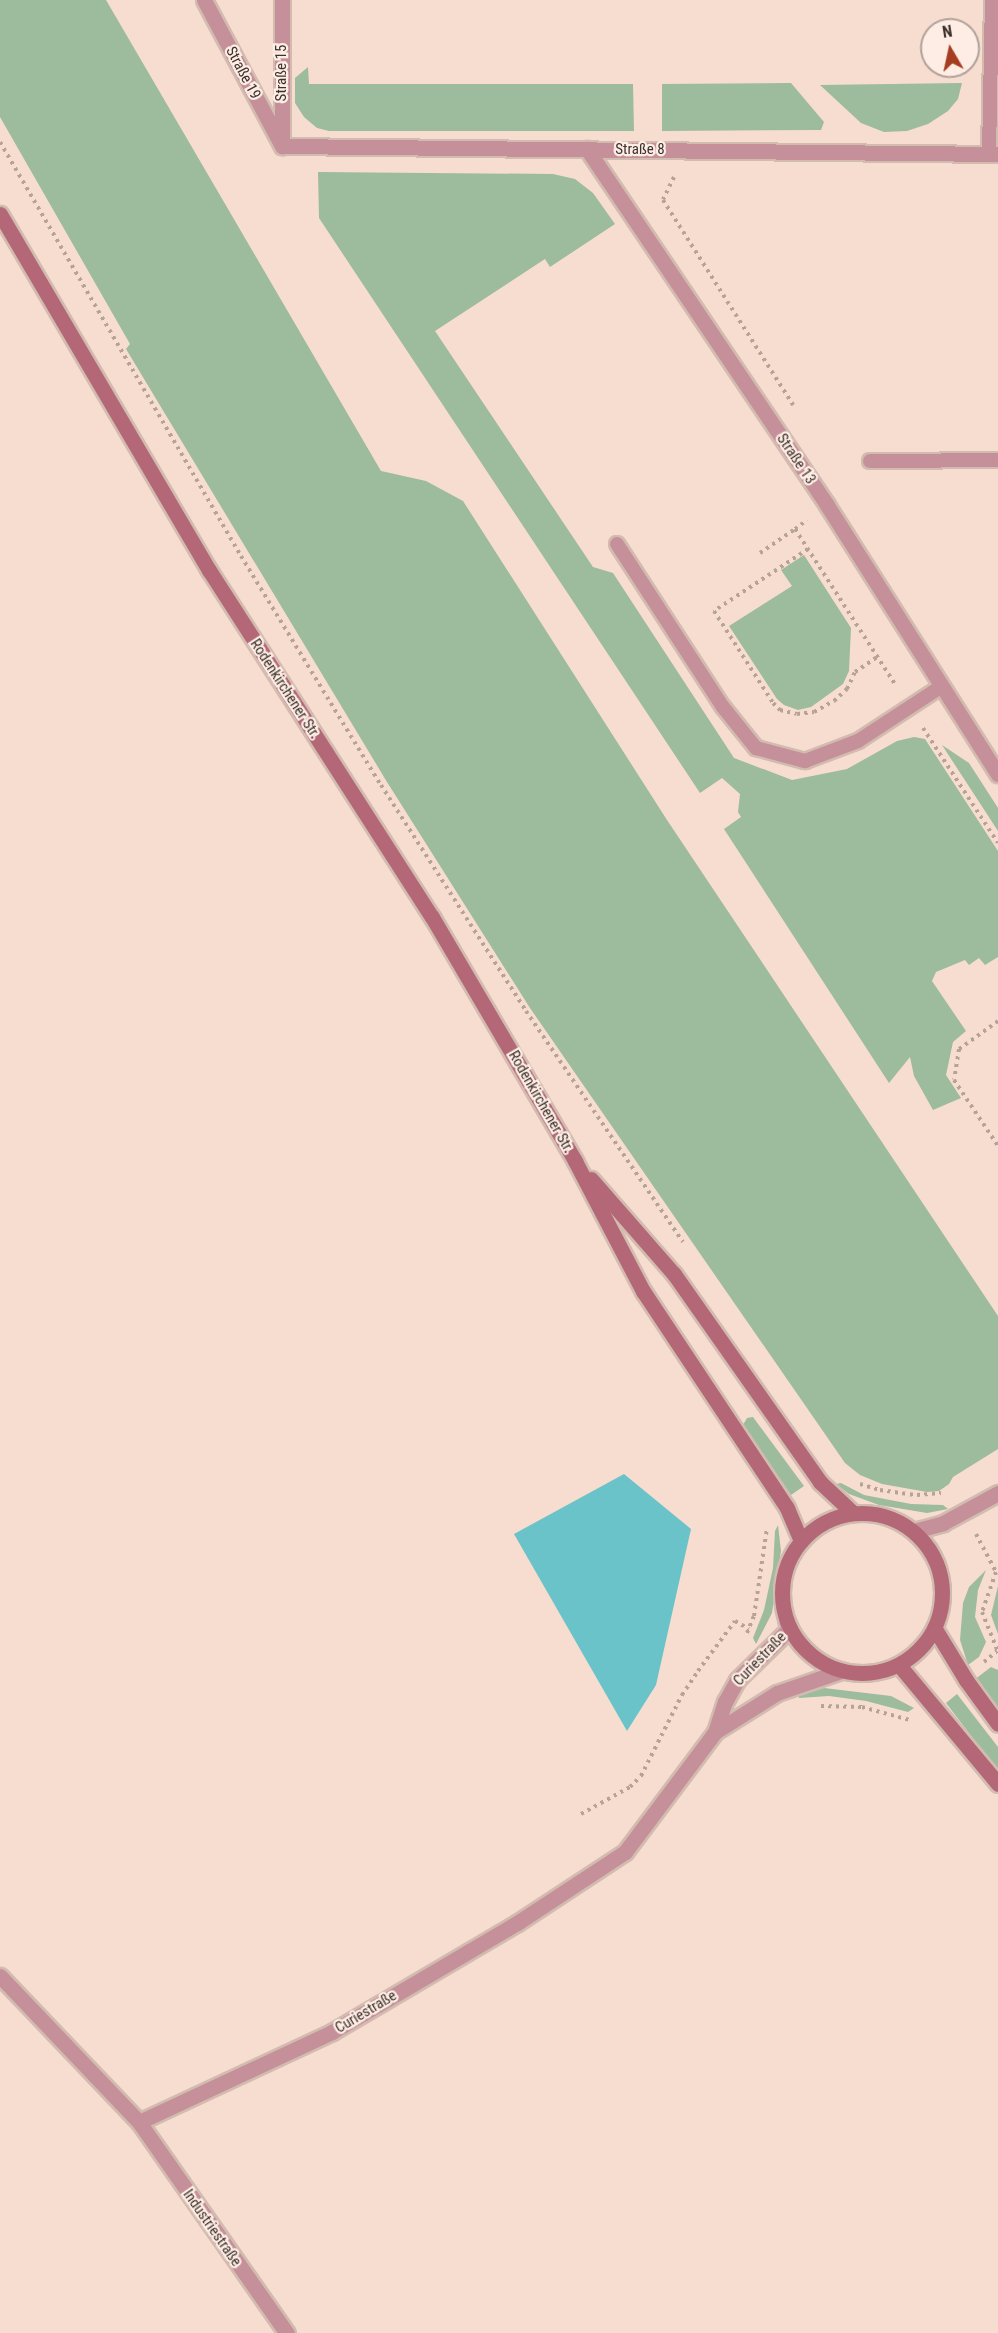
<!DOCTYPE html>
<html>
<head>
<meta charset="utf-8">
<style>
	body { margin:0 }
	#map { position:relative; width:998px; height:2333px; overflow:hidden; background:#f7ddcf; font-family:"Roboto Condensed",sans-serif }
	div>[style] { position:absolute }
	.green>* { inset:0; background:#9dbb9d }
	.water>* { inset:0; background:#6ac3c8 }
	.path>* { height:4px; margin-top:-2px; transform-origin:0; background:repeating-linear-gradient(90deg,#b7a297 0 3px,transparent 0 7.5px) }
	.roads { filter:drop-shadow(2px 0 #d2bbaf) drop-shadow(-2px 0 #d2bbaf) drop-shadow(0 2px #d2bbaf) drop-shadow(0 -2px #d2bbaf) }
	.lane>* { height:14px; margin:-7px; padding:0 7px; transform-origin:7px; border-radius:7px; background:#c6909a }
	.street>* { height:15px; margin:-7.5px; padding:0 7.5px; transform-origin:7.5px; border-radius:7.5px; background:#c6909a }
	.secondary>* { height:15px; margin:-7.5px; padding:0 7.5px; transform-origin:7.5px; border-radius:7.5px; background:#b36777 }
	.secondary>.ring { margin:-7.5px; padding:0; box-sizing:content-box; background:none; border:15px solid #b36777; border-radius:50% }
	span { translate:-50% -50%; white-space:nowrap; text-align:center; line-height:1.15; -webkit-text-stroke:4.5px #fdede4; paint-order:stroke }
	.street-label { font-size:15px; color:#3d322d }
	.north { position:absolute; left:920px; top:18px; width:60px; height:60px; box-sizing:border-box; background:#fdede4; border:2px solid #b0a29b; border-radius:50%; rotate:351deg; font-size:16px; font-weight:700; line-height:24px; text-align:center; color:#3d322d }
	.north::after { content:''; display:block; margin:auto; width:21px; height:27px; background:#a53d21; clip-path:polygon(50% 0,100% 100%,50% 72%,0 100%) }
</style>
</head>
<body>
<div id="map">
	<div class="green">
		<i style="clip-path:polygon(0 0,106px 0,381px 471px,426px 481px,463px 501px,667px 820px,998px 1316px,998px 1449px,953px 1477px,949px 1484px,939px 1491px,927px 1492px,882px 1484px,860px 1475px,845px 1463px,530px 1008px,387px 782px,126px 349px,130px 344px,0 117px)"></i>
		<i style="clip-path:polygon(308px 67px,309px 84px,633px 84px,634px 131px,329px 131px,317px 128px,304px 117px,295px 103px,295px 78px)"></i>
		<i style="clip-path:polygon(791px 83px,824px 122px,821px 130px,662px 131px,662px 84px)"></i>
		<i style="clip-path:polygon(962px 83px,958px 99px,948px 111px,928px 124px,907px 131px,884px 132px,861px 123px,820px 85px)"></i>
		<i style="clip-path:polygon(318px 172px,553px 174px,575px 179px,593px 193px,615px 224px,550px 267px,545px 259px,435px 331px,593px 567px,613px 573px,734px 758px,792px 780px,847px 769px,897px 741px,914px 737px,925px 739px,998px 851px,998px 957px,985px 965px,979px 958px,969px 965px,965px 960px,936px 972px,932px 981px,966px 1031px,953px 1042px,946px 1075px,961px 1098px,933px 1110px,914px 1076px,910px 1057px,889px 1083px,724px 829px,741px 817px,738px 812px,740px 794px,722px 778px,700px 793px,319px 218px)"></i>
		<i style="clip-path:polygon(804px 555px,851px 628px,849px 671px,843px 684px,811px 707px,798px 710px,784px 705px,777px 699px,729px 626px,792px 586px,781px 570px)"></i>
		<i style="clip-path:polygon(942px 745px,969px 763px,998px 808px,998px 831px)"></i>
		<i style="clip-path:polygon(753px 1417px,804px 1486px,791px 1495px,743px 1425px,747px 1418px)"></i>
		<i style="clip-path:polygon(841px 1483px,864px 1495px,911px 1504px,943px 1505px,948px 1509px,927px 1513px,879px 1505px,849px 1494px,836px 1484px)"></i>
		<i style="clip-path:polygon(778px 1525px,781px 1551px,772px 1613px,756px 1644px,753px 1638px,764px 1610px,773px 1568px,775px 1531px)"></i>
		<i style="clip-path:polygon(986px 1570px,978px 1590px,975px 1617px,986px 1642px,979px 1657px,968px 1665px,960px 1640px,963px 1603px,969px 1587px)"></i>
		<i style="clip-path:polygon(998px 1586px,998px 1634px,991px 1615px)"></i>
		<i style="clip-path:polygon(991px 1667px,998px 1670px,998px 1711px,974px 1680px)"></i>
		<i style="clip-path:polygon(824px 1688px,891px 1696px,914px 1708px,908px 1712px,866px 1701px,829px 1696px,799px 1698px,798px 1693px)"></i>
		<i style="clip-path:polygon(957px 1694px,998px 1747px,998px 1771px,946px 1703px)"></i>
	</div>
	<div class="water">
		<i style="clip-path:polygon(624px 1474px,691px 1529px,656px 1685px,627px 1731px,514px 1534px)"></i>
	</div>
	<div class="path">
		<i style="left:0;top:142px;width:479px;rotate:59.8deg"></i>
		<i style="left:241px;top:556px;width:268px;rotate:58.6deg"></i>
		<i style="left:381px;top:785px;width:269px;rotate:57.3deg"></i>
		<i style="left:526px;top:1011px;width:279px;rotate:55.8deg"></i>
		<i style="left:674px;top:177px;width:25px;rotate:116deg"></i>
		<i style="left:663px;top:200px;width:243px;rotate:57.6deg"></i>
		<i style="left:795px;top:529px;width:15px;rotate:-37deg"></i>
		<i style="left:808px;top:549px;width:113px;rotate:146.6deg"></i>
		<i style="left:714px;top:611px;width:109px;rotate:57.3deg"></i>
		<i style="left:773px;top:703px;width:10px;rotate:45deg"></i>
		<i style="left:780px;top:710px;width:17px;rotate:13deg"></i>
		<i style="left:797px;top:714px;width:17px;rotate:-7deg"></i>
		<i style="left:814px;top:712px;width:23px;rotate:-29deg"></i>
		<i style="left:834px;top:701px;width:18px;rotate:-43deg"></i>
		<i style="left:847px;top:689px;width:19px;rotate:-65deg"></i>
		<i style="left:855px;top:672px;width:27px;rotate:-34deg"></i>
		<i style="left:760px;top:553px;width:42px;rotate:-34.4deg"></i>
		<i style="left:795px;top:529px;width:187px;rotate:57.2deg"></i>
		<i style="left:923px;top:728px;width:137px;rotate:56.9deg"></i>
		<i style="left:998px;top:1021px;width:48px;rotate:144.3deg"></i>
		<i style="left:959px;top:1049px;width:31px;rotate:99deg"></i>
		<i style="left:954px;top:1080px;width:79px;rotate:56.3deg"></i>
		<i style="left:860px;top:1484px;width:21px;rotate:17deg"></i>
		<i style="left:880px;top:1490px;width:37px;rotate:8deg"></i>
		<i style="left:917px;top:1495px;width:24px;rotate:-5deg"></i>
		<i style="left:976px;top:1534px;width:43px;rotate:62.2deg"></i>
		<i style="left:996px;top:1572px;width:42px;rotate:109.3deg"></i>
		<i style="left:982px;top:1612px;width:43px;rotate:68.2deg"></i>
		<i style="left:747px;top:1633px;width:18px;rotate:-68deg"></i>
		<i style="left:754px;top:1616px;width:89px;rotate:-81.6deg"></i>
		<i style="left:984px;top:1662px;width:17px;rotate:-40deg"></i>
		<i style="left:821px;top:1706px;width:41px;rotate:1.4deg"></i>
		<i style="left:862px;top:1707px;width:50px;rotate:15.2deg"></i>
		<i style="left:581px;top:1814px;width:56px;rotate:-28.9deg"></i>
		<i style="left:630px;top:1787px;width:16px;rotate:-45deg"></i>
		<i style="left:641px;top:1776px;width:91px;rotate:-63.2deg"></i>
		<i style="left:682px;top:1695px;width:29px;rotate:-56deg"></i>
		<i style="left:698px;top:1671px;width:62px;rotate:-53.5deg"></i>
		<i style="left:735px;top:1621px;width:16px;rotate:30deg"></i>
	</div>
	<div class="roads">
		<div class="lane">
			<i style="left:989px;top:154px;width:154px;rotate:-88.9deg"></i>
			<i style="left:870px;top:461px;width:128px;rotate:-0.4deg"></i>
			<i style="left:617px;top:544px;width:194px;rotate:57deg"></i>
			<i style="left:723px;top:707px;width:53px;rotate:51.2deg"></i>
			<i style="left:756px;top:748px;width:51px;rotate:14.9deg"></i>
			<i style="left:805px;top:761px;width:57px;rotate:-20.7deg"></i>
			<i style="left:858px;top:741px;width:100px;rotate:-33.2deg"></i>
		</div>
		<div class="street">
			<i style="left:204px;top:0;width:166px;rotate:61.9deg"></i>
			<i style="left:282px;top:0;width:143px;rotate:90deg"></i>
			<i style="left:282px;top:146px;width:716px;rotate:0.64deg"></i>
			<i style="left:587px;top:149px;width:429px;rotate:56deg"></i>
			<i style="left:827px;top:505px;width:319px;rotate:57.6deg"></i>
			<i style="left:914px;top:1531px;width:30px;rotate:-15deg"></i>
			<i style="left:943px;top:1523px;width:63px;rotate:-28.6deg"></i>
			<i style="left:715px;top:1732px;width:73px;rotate:-32.2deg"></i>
			<i style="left:777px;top:1693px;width:68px;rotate:-19deg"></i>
			<i style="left:0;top:1976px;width:202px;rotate:46.4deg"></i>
			<i style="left:139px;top:2122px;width:258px;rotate:55deg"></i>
			<i style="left:139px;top:2122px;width:213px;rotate:-25deg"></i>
			<i style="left:332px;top:2032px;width:215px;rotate:-30.5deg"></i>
			<i style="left:517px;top:1923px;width:129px;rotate:-33.3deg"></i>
			<i style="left:625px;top:1852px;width:150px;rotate:-53.1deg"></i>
			<i style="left:715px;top:1732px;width:32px;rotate:-72deg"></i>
			<i style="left:725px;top:1702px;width:25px;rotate:-61deg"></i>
			<i style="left:737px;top:1680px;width:73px;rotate:-44.4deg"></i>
			<i style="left:789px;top:1629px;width:9px;rotate:-108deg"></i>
		</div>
		<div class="secondary">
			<i style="left:0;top:214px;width:413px;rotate:59.6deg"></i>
			<i style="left:209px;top:570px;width:412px;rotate:57.3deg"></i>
			<i style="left:432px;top:917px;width:283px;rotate:59.6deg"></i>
			<i style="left:575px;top:1161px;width:147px;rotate:62.4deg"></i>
			<i style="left:643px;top:1291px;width:260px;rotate:56.4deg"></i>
			<i style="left:787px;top:1508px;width:36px;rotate:67deg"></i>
			<i style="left:591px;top:1179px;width:126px;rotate:48.9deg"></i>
			<i style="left:674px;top:1274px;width:254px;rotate:54.9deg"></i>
			<i style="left:820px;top:1482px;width:45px;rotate:43.2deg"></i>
			<i class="ring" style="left:782px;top:1513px;width:145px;height:145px"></i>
			<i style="left:935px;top:1629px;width:60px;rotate:58.7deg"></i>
			<i style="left:966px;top:1680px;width:54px;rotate:54deg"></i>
			<i style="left:899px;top:1665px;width:155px;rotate:50.2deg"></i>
		</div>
	</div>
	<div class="street-label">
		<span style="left:243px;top:73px;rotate:62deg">Straße 19</span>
		<span style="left:282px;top:73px;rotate:-90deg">Straße 15</span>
		<span style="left:640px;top:150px">Straße 8</span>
		<span style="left:796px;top:459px;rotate:56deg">Straße 13</span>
		<span style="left:285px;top:689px;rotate:57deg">Rodenkirchener Str.</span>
		<span style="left:541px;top:1102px;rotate:60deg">Rodenkirchener Str.</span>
		<span style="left:760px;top:1659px;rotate:-46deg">Curiestraße</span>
		<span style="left:366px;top:2012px;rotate:-31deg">Curiestraße</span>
		<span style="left:212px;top:2228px;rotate:55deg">Industriestraße</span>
	</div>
	<div class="north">N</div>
</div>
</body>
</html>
